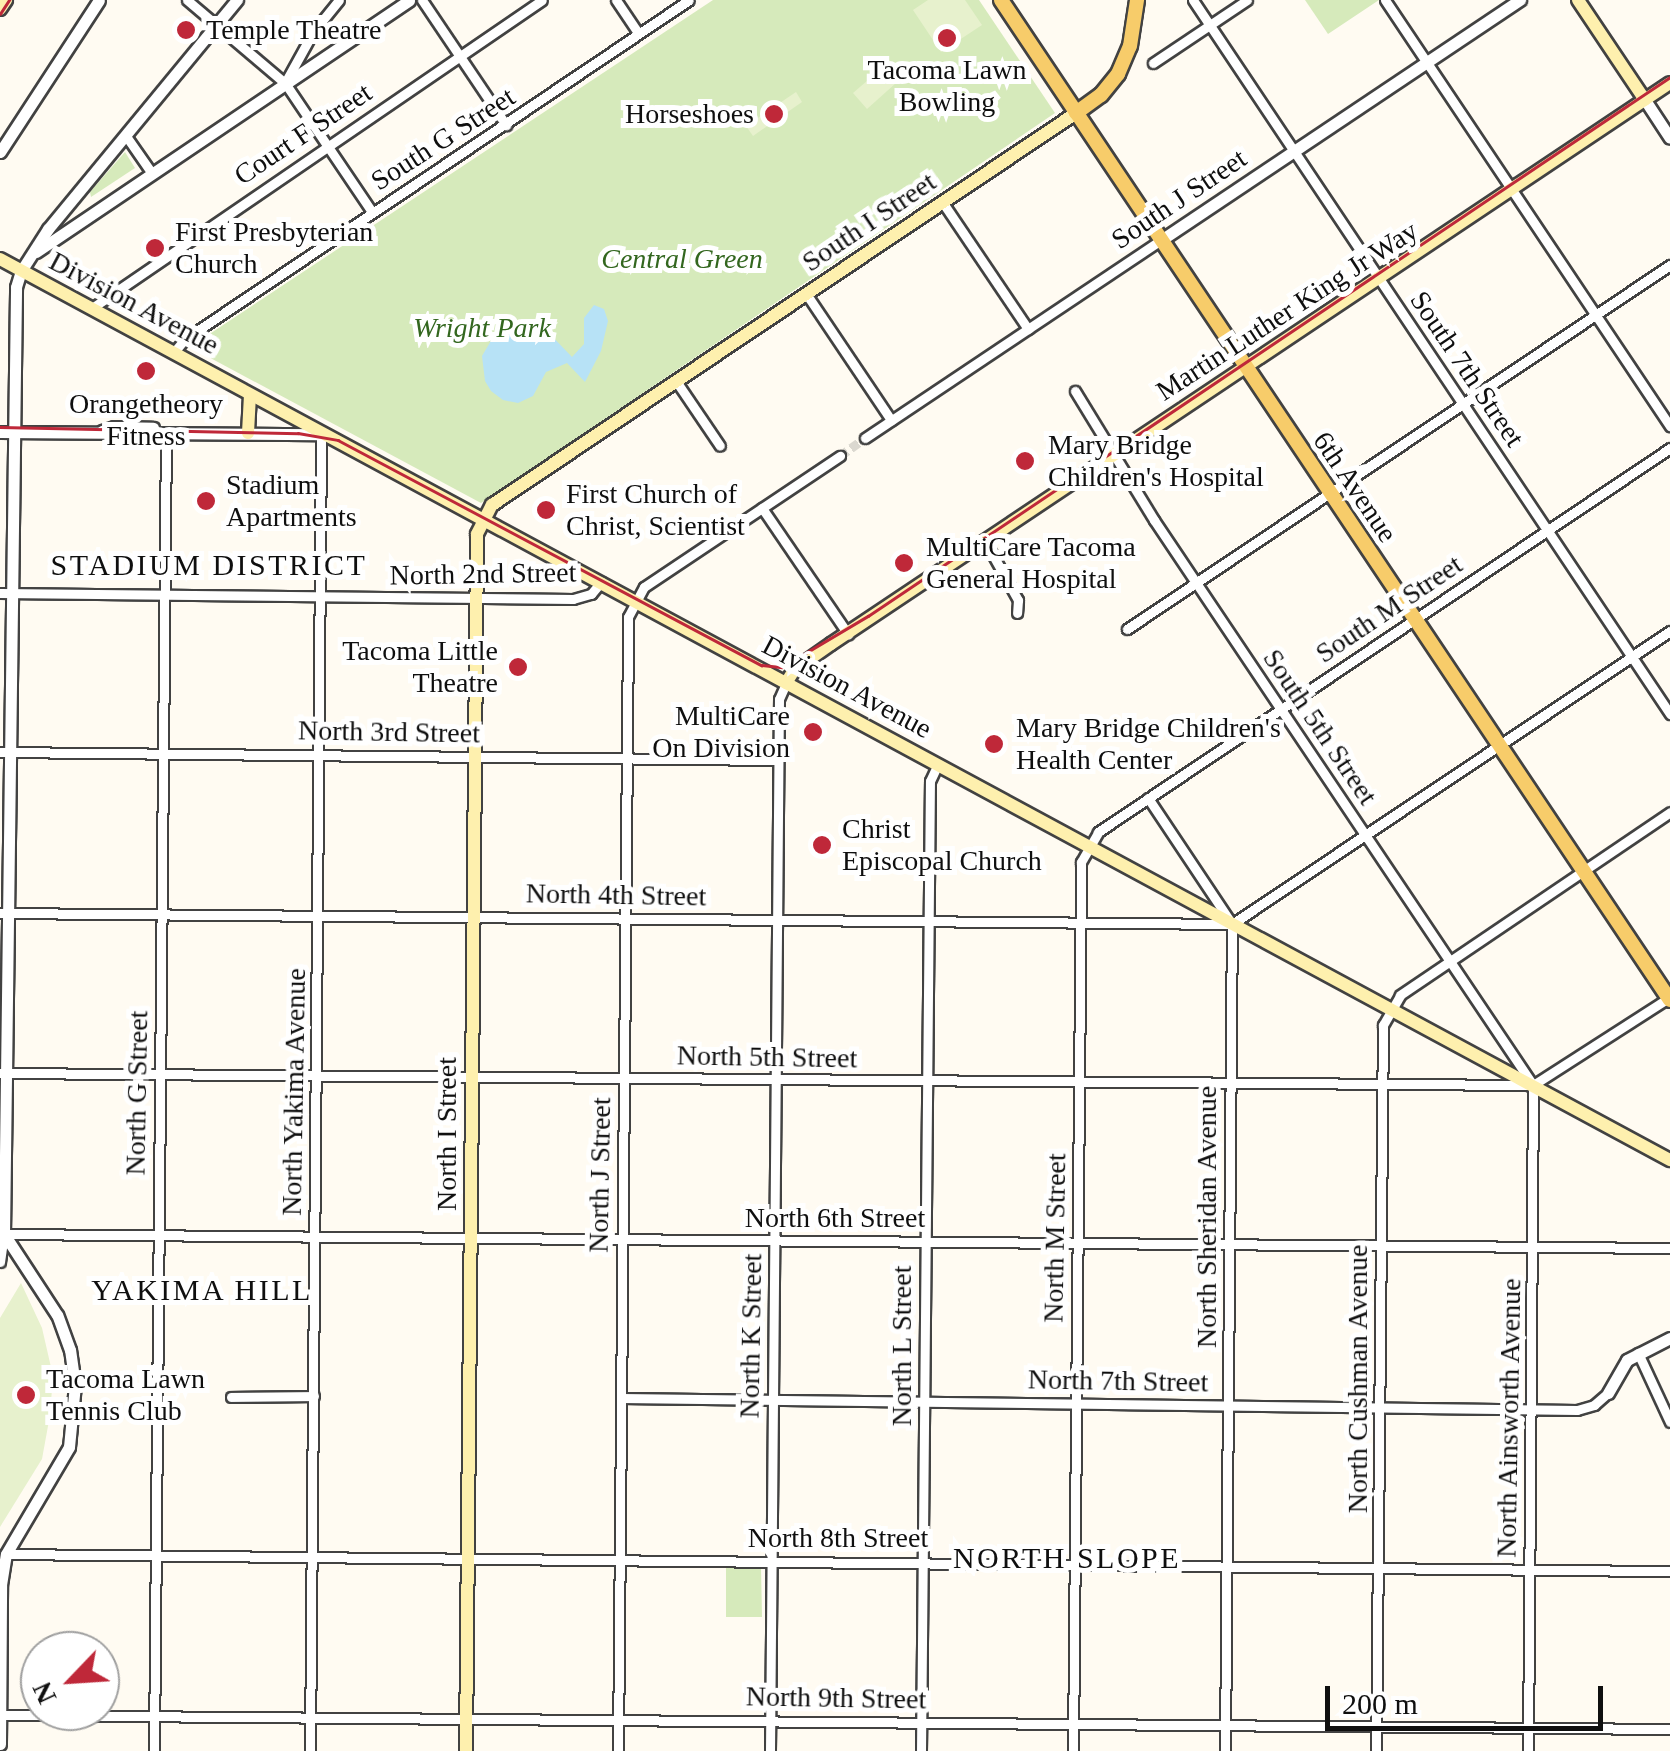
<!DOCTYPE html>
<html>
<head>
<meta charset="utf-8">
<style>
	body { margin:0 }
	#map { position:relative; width:1670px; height:1751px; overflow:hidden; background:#fffbf2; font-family:"Times New Roman",serif }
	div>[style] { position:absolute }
	.green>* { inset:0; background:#d6eabb }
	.pitch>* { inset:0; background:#e7f1cd }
	.water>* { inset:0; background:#b7e2f6 }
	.minor-tunnel>* { height:9px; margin-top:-4.5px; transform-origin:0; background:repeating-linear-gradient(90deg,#dbd8d0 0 9px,transparent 0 13.5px) }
	.roads { filter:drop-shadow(2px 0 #424242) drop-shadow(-2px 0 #424242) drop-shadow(0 2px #424242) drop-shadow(0 -2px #424242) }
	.minor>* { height:9px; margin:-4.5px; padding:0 4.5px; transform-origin:4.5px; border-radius:4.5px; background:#fff }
	.tertiary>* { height:11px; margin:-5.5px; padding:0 5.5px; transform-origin:5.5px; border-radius:5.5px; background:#fff }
	.secondary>* { height:12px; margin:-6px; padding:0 6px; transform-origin:6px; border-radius:6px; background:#fef0ae }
	.primary>* { height:14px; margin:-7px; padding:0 7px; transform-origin:7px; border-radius:7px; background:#f7cc6a }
	.tram>* { height:2.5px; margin:-1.25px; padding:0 1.25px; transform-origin:1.25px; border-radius:1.25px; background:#bf2839 }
	.dots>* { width:28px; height:28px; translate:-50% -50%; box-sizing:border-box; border:5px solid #fff; border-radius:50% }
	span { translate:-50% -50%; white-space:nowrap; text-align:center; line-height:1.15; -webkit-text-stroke:10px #fff; paint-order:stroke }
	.poi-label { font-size:28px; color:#0f0f0f }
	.left { translate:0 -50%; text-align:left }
	.right { translate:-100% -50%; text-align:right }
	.street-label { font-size:28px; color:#0f0f0f }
	.park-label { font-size:28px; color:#33671f; font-style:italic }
	.neighbourhood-label { font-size:30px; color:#0f0f0f; letter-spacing:2.5px }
	.north { position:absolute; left:20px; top:1631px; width:100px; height:100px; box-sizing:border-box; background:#fff; border:2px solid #9f9f9f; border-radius:50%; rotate:245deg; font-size:28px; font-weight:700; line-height:40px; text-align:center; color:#0f0f0f }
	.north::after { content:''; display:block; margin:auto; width:35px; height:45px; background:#bf2839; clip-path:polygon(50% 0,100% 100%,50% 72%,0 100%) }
	.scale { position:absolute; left:1325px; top:1686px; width:278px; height:45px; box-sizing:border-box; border:5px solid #0f0f0f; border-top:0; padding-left:12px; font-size:30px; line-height:35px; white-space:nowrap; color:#0f0f0f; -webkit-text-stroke:8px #fff; paint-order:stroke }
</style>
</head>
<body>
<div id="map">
	<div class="green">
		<i style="clip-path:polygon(713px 0,979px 0,1055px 113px,481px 503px,190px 347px)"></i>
		<i style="clip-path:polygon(1305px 0,1379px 0,1328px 34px)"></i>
		<i style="clip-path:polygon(125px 152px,135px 168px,91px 197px,90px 192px)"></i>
		<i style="clip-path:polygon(726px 1567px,761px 1567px,762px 1617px,726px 1617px)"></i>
	</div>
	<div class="pitch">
		<i style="clip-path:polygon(928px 0,965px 0,982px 25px,941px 52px,913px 10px)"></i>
		<i style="clip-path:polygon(882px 68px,896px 83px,867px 109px,853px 93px)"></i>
		<i style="clip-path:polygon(796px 92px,802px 102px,753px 136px,746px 126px)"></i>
		<i style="clip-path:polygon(21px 1283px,42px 1328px,53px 1376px,50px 1415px,42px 1459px,0 1527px,0 1318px)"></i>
	</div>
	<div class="water">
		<i style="clip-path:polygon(594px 305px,604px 309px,608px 321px,601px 351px,585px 382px,567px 363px,546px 372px,533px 396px,518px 403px,503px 400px,491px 391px,485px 381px,482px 356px,492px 339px,529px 324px,546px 330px,572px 357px,584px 344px,584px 318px)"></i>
	</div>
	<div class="minor-tunnel">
		<i style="left:840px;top:456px;width:31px;rotate:-36deg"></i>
	</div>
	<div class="roads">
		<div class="minor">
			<i style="left:187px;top:0;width:128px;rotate:40.3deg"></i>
			<i style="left:285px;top:83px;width:156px;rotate:56deg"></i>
			<i style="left:422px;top:0;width:151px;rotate:56.1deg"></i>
			<i style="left:616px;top:0;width:40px;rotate:56deg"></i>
			<i style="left:1193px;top:0;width:859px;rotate:56.25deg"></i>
			<i style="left:1385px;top:0;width:513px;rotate:56.22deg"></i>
			<i style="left:1153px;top:63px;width:113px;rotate:-33.8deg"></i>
			<i style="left:286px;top:81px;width:56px;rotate:-61.1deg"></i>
			<i style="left:313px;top:32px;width:41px;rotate:-50.9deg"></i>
			<i style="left:126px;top:136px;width:44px;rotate:55.2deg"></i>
			<i style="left:943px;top:203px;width:152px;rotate:56deg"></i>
			<i style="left:807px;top:295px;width:151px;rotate:56.1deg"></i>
			<i style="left:92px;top:308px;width:545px;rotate:-34.39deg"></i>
			<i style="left:174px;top:352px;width:17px;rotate:-50deg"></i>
			<i style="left:185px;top:339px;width:607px;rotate:-33.93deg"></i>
			<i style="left:676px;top:381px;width:78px;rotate:55.9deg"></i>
			<i style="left:1075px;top:391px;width:151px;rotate:58.5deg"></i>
			<i style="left:1154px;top:520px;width:680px;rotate:56.15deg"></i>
			<i style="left:865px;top:438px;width:356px;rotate:-33.8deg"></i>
			<i style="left:762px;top:508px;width:153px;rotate:55.7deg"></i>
			<i style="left:985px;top:541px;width:68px;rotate:60.8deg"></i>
			<i style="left:1018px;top:600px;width:13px;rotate:94deg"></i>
			<i style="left:0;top:593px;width:573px;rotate:0.6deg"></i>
			<i style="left:573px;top:599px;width:19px;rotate:-16deg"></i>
			<i style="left:591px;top:594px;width:16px;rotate:-50deg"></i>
			<i style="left:1127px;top:629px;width:654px;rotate:-33.84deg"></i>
			<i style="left:0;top:752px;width:778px;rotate:0.59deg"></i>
			<i style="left:1148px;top:798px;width:148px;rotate:56.3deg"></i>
			<i style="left:0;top:913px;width:1227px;rotate:0.51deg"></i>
			<i style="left:1232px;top:924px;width:527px;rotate:-33.78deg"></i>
			<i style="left:0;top:1073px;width:1527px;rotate:0.45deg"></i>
			<i style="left:1533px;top:1085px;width:163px;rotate:-32.7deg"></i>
			<i style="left:3px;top:1234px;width:1667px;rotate:0.48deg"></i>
			<i style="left:0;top:1262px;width:27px;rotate:-82deg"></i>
			<i style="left:1638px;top:1353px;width:76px;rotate:65.1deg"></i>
			<i style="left:231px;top:1397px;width:83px;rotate:-0.7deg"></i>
			<i style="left:621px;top:1398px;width:956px;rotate:0.72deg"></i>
			<i style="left:1577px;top:1410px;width:18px;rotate:-16deg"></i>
			<i style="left:1594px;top:1405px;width:18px;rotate:-41deg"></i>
			<i style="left:6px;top:1554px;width:1664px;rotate:0.59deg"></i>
			<i style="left:1px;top:1715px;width:1669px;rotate:0.48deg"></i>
			<i style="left:154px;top:1751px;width:1315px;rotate:-89.48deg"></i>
			<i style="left:310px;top:1751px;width:1317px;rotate:-89.52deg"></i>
			<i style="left:618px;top:1751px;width:1134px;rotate:-89.49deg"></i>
			<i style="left:628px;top:617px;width:34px;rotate:-62deg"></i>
			<i style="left:644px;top:587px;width:236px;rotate:-33.8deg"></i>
			<i style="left:770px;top:1751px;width:1052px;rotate:-89.51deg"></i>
			<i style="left:779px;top:699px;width:17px;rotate:-66deg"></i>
			<i style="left:921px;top:1751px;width:970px;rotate:-89.47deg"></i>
			<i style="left:930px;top:781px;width:19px;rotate:-65deg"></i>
			<i style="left:1073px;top:1751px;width:889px;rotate:-89.48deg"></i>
			<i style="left:1081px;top:862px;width:34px;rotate:-60deg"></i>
			<i style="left:1098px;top:832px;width:689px;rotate:-33.87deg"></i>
			<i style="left:1225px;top:1751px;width:827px;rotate:-89.52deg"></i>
			<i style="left:1376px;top:1751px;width:726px;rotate:-89.45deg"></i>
			<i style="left:1383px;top:1025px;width:34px;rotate:-60deg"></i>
			<i style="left:1400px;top:995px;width:326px;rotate:-34.1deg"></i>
			<i style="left:1528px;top:1751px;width:666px;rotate:-89.57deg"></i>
		</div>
		<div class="tertiary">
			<i style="left:1645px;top:100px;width:45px;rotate:56.7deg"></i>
			<i style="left:0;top:152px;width:181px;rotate:-56.9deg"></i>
			<i style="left:1161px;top:240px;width:432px;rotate:-33.8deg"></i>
			<i style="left:36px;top:252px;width:450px;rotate:-34deg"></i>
			<i style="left:102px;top:431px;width:13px;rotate:-18deg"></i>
			<i style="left:114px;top:427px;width:39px;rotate:1deg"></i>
			<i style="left:0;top:432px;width:321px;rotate:0.4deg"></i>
			<i style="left:1608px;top:1393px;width:38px;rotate:-60deg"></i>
			<i style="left:1627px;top:1360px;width:48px;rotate:-27.1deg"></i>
			<i style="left:0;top:1744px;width:159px;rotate:-89.6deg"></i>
			<i style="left:1px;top:1585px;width:31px;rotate:-81deg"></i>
			<i style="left:6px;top:1554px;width:124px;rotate:-59.5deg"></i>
			<i style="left:69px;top:1447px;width:62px;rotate:-84.5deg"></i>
			<i style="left:75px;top:1385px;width:35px;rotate:-98deg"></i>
			<i style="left:70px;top:1350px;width:37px;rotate:-110deg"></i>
			<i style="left:57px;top:1315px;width:97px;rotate:-123.2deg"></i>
			<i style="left:4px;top:1234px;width:947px;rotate:-89.27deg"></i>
			<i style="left:16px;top:287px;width:17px;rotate:-73deg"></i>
			<i style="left:21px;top:271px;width:50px;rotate:-57.3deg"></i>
			<i style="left:48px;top:229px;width:297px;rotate:-50.5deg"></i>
		</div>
		<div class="secondary">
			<i style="left:1578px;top:0;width:120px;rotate:56.2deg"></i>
			<i style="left:0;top:9px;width:11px;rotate:-56deg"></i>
			<i style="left:0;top:259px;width:1898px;rotate:28.35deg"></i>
			<i style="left:248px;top:433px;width:38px;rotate:-87deg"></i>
			<i style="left:786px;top:683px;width:15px;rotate:-58deg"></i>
			<i style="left:794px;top:670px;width:45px;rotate:-35.1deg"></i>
			<i style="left:831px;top:644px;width:1009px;rotate:-33.77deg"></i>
			<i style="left:466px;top:1751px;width:1217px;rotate:-89.48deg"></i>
			<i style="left:477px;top:534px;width:33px;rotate:-63deg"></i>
			<i style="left:492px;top:505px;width:703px;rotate:-33.87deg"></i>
		</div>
		<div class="primary">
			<i style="left:1001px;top:0;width:1203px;rotate:56.22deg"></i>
			<i style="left:1076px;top:113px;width:31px;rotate:-36deg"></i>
			<i style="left:1101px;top:95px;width:27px;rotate:-51deg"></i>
			<i style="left:1118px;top:74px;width:30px;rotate:-67deg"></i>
			<i style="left:1130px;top:46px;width:47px;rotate:-81.3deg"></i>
		</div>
	</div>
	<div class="tram">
		<i style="left:0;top:14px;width:17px;rotate:-57deg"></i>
		<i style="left:0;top:427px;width:298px;rotate:1.2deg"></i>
		<i style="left:298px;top:433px;width:41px;rotate:9.9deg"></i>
		<i style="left:338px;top:440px;width:480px;rotate:28deg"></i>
		<i style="left:762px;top:665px;width:20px;rotate:6deg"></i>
		<i style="left:782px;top:667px;width:100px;rotate:-30.7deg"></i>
		<i style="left:868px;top:616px;width:966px;rotate:-33.9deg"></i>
	</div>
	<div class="dots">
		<i style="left:186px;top:30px;background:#bf2839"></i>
		<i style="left:947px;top:38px;background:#bf2839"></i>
		<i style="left:774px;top:114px;background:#bf2839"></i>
		<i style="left:155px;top:248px;background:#bf2839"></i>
		<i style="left:146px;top:371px;background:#bf2839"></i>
		<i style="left:1025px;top:461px;background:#bf2839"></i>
		<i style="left:206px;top:501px;background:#bf2839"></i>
		<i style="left:546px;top:510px;background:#bf2839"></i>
		<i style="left:904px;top:563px;background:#bf2839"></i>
		<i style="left:518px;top:667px;background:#bf2839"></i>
		<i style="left:813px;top:732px;background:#bf2839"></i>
		<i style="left:994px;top:744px;background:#bf2839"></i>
		<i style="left:822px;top:845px;background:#bf2839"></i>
		<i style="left:26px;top:1395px;background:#bf2839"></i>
	</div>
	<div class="poi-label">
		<span class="left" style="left:206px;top:30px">Temple Theatre</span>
		<span style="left:947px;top:86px">Tacoma Lawn<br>Bowling</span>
		<span class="right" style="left:754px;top:114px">Horseshoes</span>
		<span class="left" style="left:175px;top:248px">First Presbyterian<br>Church</span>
		<span style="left:146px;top:420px">Orangetheory<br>Fitness</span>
		<span class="left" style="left:1048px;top:461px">Mary Bridge<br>Children's Hospital</span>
		<span class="left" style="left:226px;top:501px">Stadium<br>Apartments</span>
		<span class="left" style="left:566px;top:510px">First Church of<br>Christ, Scientist</span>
		<span class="left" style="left:926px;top:563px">MultiCare Tacoma<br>General Hospital</span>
		<span class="right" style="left:498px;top:667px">Tacoma Little<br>Theatre</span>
		<span class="right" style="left:790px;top:732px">MultiCare<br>On Division</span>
		<span class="left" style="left:1016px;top:744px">Mary Bridge Children's<br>Health Center</span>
		<span class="left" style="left:842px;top:845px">Christ<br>Episcopal Church</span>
		<span class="left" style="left:46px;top:1395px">Tacoma Lawn<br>Tennis Club</span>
	</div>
	<div class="street-label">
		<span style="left:303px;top:134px;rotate:-34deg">Court F Street</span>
		<span style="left:443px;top:139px;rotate:-33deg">South G Street</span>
		<span style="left:1179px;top:199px;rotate:-34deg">South J Street</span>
		<span style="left:869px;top:222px;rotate:-34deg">South I Street</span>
		<span style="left:134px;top:303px;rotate:28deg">Division Avenue</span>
		<span style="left:1287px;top:311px;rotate:-33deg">Martin Luther King Jr Way</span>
		<span style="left:1467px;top:369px;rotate:56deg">South 7th Street</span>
		<span style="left:1355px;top:487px;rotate:56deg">6th Avenue</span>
		<span style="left:483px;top:574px;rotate:-1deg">North 2nd Street</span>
		<span style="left:1389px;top:609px;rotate:-34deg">South M Street</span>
		<span style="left:847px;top:687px;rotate:28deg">Division Avenue</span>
		<span style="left:1320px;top:727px;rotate:56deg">South 5th Street</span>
		<span style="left:389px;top:732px;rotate:1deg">North 3rd Street</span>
		<span style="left:616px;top:895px;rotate:1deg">North 4th Street</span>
		<span style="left:767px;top:1057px;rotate:1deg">North 5th Street</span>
		<span style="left:294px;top:1092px;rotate:-89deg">North Yakima Avenue</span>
		<span style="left:137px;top:1093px;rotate:-89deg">North G Street</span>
		<span style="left:447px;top:1134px;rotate:-90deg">North I Street</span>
		<span style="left:600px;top:1175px;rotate:-89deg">North J Street</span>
		<span style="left:1207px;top:1217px;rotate:-90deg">North Sheridan Avenue</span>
		<span style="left:835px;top:1218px">North 6th Street</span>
		<span style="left:1055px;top:1238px;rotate:-89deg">North M Street</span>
		<span style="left:751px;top:1336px;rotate:-89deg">North K Street</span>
		<span style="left:902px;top:1346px;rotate:-90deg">North L Street</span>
		<span style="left:1358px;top:1379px;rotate:-90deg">North Cushman Avenue</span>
		<span style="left:1118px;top:1381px;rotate:1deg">North 7th Street</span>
		<span style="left:1509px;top:1418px;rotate:-89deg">North Ainsworth Avenue</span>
		<span style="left:838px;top:1538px">North 8th Street</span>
		<span style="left:836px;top:1698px;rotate:1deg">North 9th Street</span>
	</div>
	<div class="park-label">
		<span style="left:682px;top:259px">Central Green</span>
		<span style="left:482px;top:328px">Wright Park</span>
	</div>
	<div class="neighbourhood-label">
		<span style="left:209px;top:565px">STADIUM DISTRICT</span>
		<span style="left:202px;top:1290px">YAKIMA HILL</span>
		<span style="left:1067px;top:1558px">NORTH SLOPE</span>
	</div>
	<div class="north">N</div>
	<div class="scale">200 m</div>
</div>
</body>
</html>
